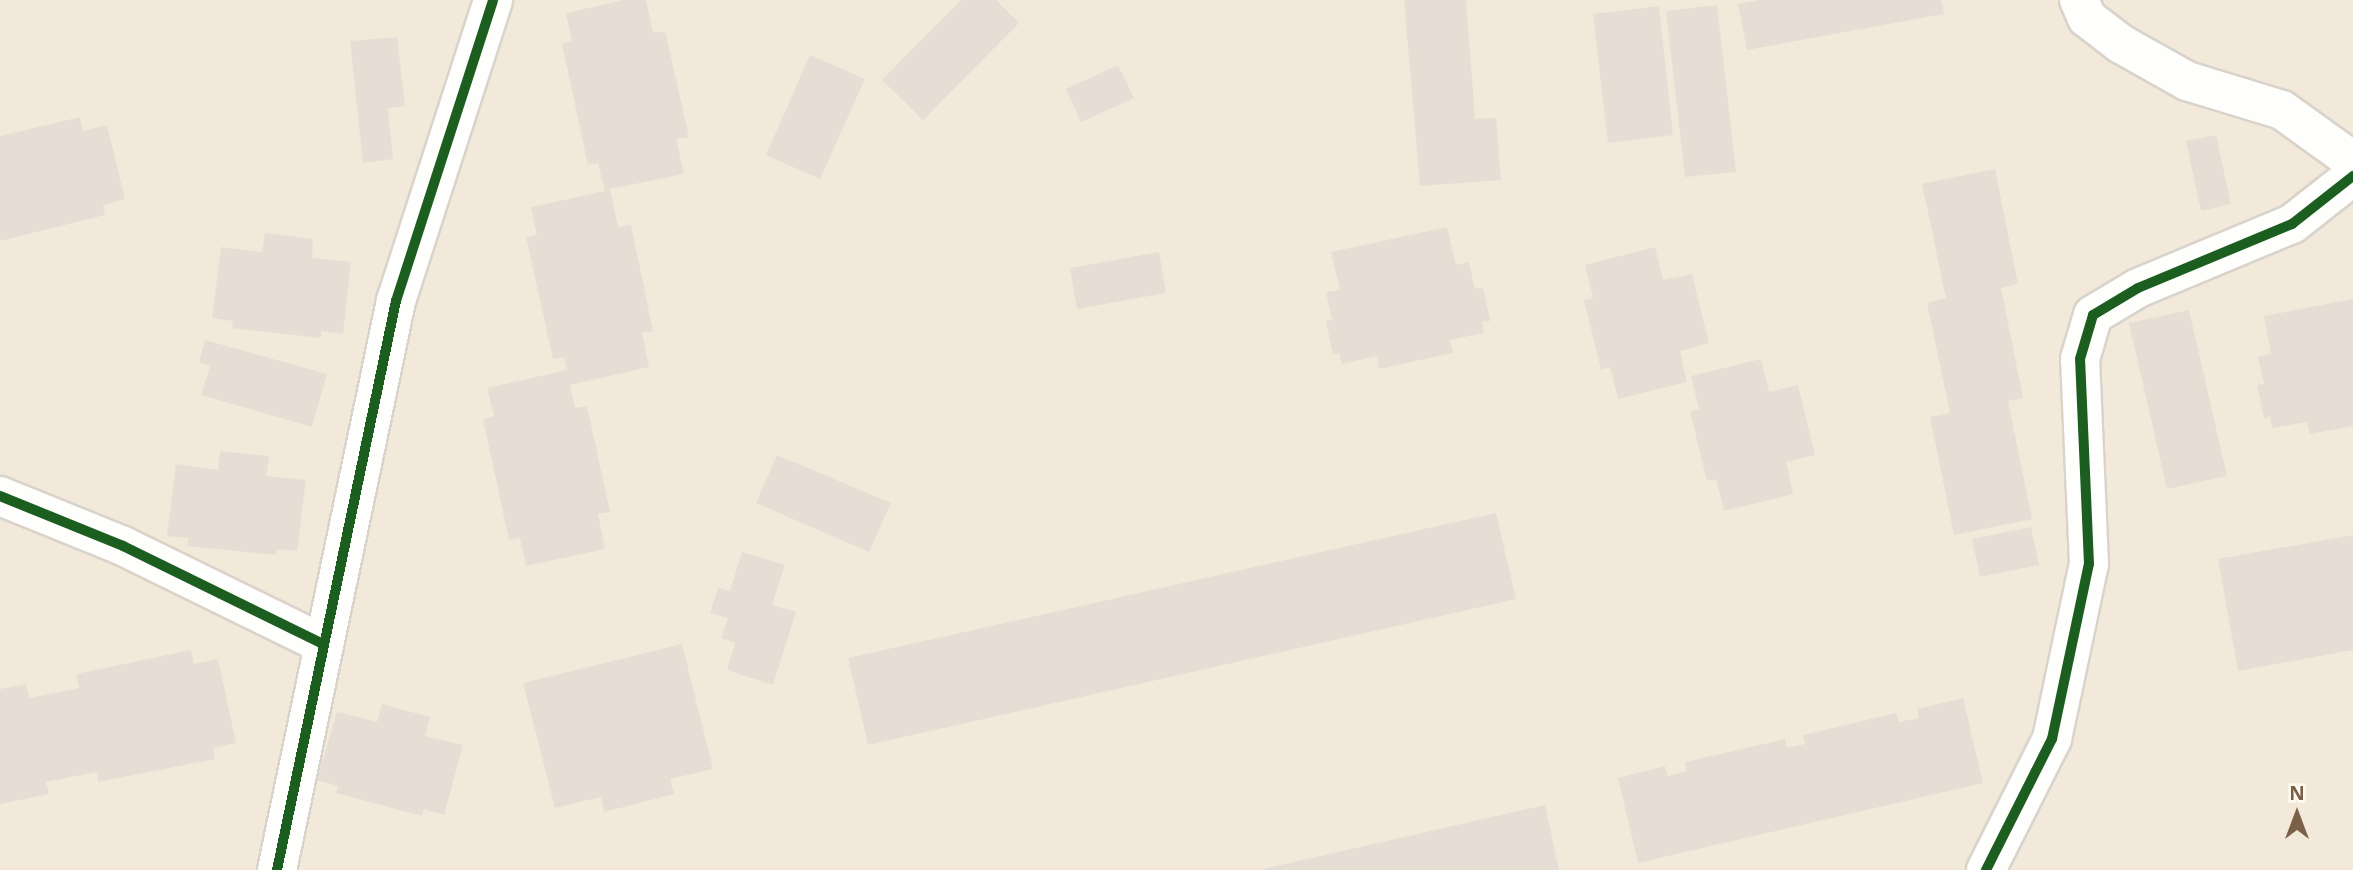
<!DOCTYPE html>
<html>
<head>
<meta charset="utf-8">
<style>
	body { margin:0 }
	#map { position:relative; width:2353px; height:870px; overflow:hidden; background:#f9f6ed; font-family:"Noto Sans",sans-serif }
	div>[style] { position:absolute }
	.residential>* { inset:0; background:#f2e9da }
	.building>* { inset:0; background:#e6ded4 }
	.roads { filter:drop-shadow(2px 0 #d9d3cb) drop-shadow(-2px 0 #d9d3cb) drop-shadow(0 2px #d9d3cb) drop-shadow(0 -2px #d9d3cb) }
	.street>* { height:38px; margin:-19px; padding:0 19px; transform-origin:19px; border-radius:19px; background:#fefefc }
	.cycleway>* { height:10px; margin:-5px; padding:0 5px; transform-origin:5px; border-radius:5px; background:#1b5e20 }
	span { translate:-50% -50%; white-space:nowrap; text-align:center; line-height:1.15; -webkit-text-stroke:6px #fffbf0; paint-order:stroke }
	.north { position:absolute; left:2262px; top:779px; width:70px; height:70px; -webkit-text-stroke:5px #fffbf0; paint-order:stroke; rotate:0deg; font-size:19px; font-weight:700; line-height:28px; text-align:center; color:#7b6049 }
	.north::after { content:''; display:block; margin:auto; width:24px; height:32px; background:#7b6049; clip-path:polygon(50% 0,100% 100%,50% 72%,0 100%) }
</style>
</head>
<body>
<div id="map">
	<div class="residential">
		<i style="clip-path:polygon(0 0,2353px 0,2353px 870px,0 870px)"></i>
	</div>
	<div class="building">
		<i style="clip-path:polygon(624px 0,646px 0,653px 33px,665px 31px,689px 137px,676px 139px,684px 174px,610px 189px,618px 227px,631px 225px,653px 331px,642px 333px,649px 367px,570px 385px,575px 408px,587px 406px,610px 512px,598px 514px,605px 549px,526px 566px,520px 538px,509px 540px,483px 419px,494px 416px,487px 388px,567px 370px,564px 357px,553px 359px,526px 237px,537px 235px,531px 207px,605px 191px,598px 163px,588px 165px,562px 44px,572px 41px,566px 13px)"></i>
		<i style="clip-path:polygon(961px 0,996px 0,1019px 23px,923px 120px,882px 80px)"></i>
		<i style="clip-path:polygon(1404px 0,1466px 0,1475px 119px,1496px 118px,1501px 180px,1420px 186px)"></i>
		<i style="clip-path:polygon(1759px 0,1941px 0,1944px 14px,1747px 50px,1738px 4px)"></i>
		<i style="clip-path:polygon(1717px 5px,1736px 172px,1685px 177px,1666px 11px)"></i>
		<i style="clip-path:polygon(1659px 6px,1673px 135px,1608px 143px,1593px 14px)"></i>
		<i style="clip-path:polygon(397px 37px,405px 106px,388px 108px,393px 159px,363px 163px,350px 41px)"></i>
		<i style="clip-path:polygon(810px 55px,865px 79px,820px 179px,766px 155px)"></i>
		<i style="clip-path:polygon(1118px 65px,1134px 98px,1081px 122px,1066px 89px)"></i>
		<i style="clip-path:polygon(80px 117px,83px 131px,107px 125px,125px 199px,103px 205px,105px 215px,0 241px,0 136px)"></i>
		<i style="clip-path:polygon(2216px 135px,2231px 204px,2201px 211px,2186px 141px)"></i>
		<i style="clip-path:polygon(1995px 169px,2018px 284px,2001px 288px,2023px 398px,2008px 401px,2032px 519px,1954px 535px,1930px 417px,1950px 413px,1927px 303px,1946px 298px,1922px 184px)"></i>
		<i style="clip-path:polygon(1447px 227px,1456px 265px,1469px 262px,1475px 289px,1483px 287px,1490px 321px,1482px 322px,1484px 333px,1450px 340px,1453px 353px,1379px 369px,1377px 356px,1342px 364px,1339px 353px,1333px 355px,1326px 321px,1332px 320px,1326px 292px,1340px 290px,1331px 252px)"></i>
		<i style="clip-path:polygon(265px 233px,313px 239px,312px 258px,351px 262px,343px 334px,321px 331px,321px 338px,232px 328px,233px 321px,212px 318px,221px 247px,262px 252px)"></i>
		<i style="clip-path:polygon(1655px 247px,1663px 280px,1692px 274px,1709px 343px,1680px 351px,1687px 382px,1618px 399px,1610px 367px,1601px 370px,1584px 300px,1593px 298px,1585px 265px)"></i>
		<i style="clip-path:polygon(1159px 252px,1166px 293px,1077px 309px,1070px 268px)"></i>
		<i style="clip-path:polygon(2353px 299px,2353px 426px,2310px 434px,2307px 422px,2272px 428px,2270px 417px,2264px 419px,2257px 385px,2264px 384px,2258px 357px,2271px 354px,2264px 316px)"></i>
		<i style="clip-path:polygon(2189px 310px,2227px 476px,2167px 489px,2129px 323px)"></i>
		<i style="clip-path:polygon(205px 340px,327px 374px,312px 427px,201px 395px,210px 366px,199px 363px)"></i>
		<i style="clip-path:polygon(1761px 359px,1769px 392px,1798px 385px,1815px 455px,1786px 462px,1793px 494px,1724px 511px,1716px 479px,1707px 481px,1690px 411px,1699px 409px,1691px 376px)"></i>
		<i style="clip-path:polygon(220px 451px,269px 456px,266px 476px,306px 480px,297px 551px,277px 549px,276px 555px,187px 546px,189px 538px,167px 536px,176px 464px,218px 470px)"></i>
		<i style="clip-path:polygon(777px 455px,891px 503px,869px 552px,756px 503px)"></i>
		<i style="clip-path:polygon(1496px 513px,1516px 599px,868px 745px,848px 658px)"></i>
		<i style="clip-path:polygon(2031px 527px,2039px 565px,1980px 577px,1972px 539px)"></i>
		<i style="clip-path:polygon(2353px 535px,2353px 650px,2238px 671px,2218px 559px)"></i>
		<i style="clip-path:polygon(742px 552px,785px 565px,772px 605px,796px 612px,773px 685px,727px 670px,735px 643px,721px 638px,728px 618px,710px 613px,718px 588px,730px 591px)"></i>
		<i style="clip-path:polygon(682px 644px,713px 769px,670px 779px,674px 794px,604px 812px,601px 797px,555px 808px,523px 683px)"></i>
		<i style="clip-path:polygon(191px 650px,194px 664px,218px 659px,236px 743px,213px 748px,215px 759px,98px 782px,97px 772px,46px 782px,49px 794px,0 804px,0 689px,26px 684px,29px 698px,79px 688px,76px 674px)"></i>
		<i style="clip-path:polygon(1963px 698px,1983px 783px,1638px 863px,1618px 778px,1665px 766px,1668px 776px,1687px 771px,1685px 762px,1785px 739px,1787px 748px,1805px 744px,1803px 735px,1896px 713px,1899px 722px,1919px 718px,1917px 709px)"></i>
		<i style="clip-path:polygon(382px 704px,430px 717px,425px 736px,463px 745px,444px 815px,424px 809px,422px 816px,336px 793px,338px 786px,317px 780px,337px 712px,377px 722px)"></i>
		<i style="clip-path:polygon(1545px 805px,1559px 870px,1264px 870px,1263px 869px)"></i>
	</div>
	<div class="roads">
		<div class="street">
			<i style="left:2079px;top:0;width:20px;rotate:66deg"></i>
			<i style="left:2087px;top:18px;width:43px;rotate:37.4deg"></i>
			<i style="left:2121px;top:44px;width:76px;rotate:29.3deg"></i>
			<i style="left:2187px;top:81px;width:99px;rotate:17deg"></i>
			<i style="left:2282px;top:110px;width:87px;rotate:35.7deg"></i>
			<i style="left:0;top:496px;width:133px;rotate:22.1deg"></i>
			<i style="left:123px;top:546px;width:220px;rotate:26.1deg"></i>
			<i style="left:277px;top:870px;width:581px;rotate:-78.19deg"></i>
			<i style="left:396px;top:301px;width:316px;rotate:-72.1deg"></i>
			<i style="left:1986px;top:870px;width:147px;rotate:-63.3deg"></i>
			<i style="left:2052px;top:739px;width:179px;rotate:-78.1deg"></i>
			<i style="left:2089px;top:564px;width:205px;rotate:-92.5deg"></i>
			<i style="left:2080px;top:359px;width:46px;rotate:-73.5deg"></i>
			<i style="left:2093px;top:315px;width:52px;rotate:-31deg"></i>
			<i style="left:2138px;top:288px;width:167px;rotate:-22.6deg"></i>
			<i style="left:2292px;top:224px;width:78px;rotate:-38.2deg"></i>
		</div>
	</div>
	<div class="cycleway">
		<i style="left:0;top:496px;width:133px;rotate:22.1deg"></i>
		<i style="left:123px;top:546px;width:220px;rotate:26.1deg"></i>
		<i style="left:277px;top:870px;width:581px;rotate:-78.19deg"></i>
		<i style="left:396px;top:301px;width:316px;rotate:-72.1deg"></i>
		<i style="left:1986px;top:870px;width:147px;rotate:-63.3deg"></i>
		<i style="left:2052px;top:739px;width:179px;rotate:-78.1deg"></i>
		<i style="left:2089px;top:564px;width:205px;rotate:-92.5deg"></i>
		<i style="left:2080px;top:359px;width:46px;rotate:-73.5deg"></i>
		<i style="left:2093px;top:315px;width:52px;rotate:-31deg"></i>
		<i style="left:2138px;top:288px;width:167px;rotate:-22.6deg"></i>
		<i style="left:2292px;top:224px;width:78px;rotate:-38.2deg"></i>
	</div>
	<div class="north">N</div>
</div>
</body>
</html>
